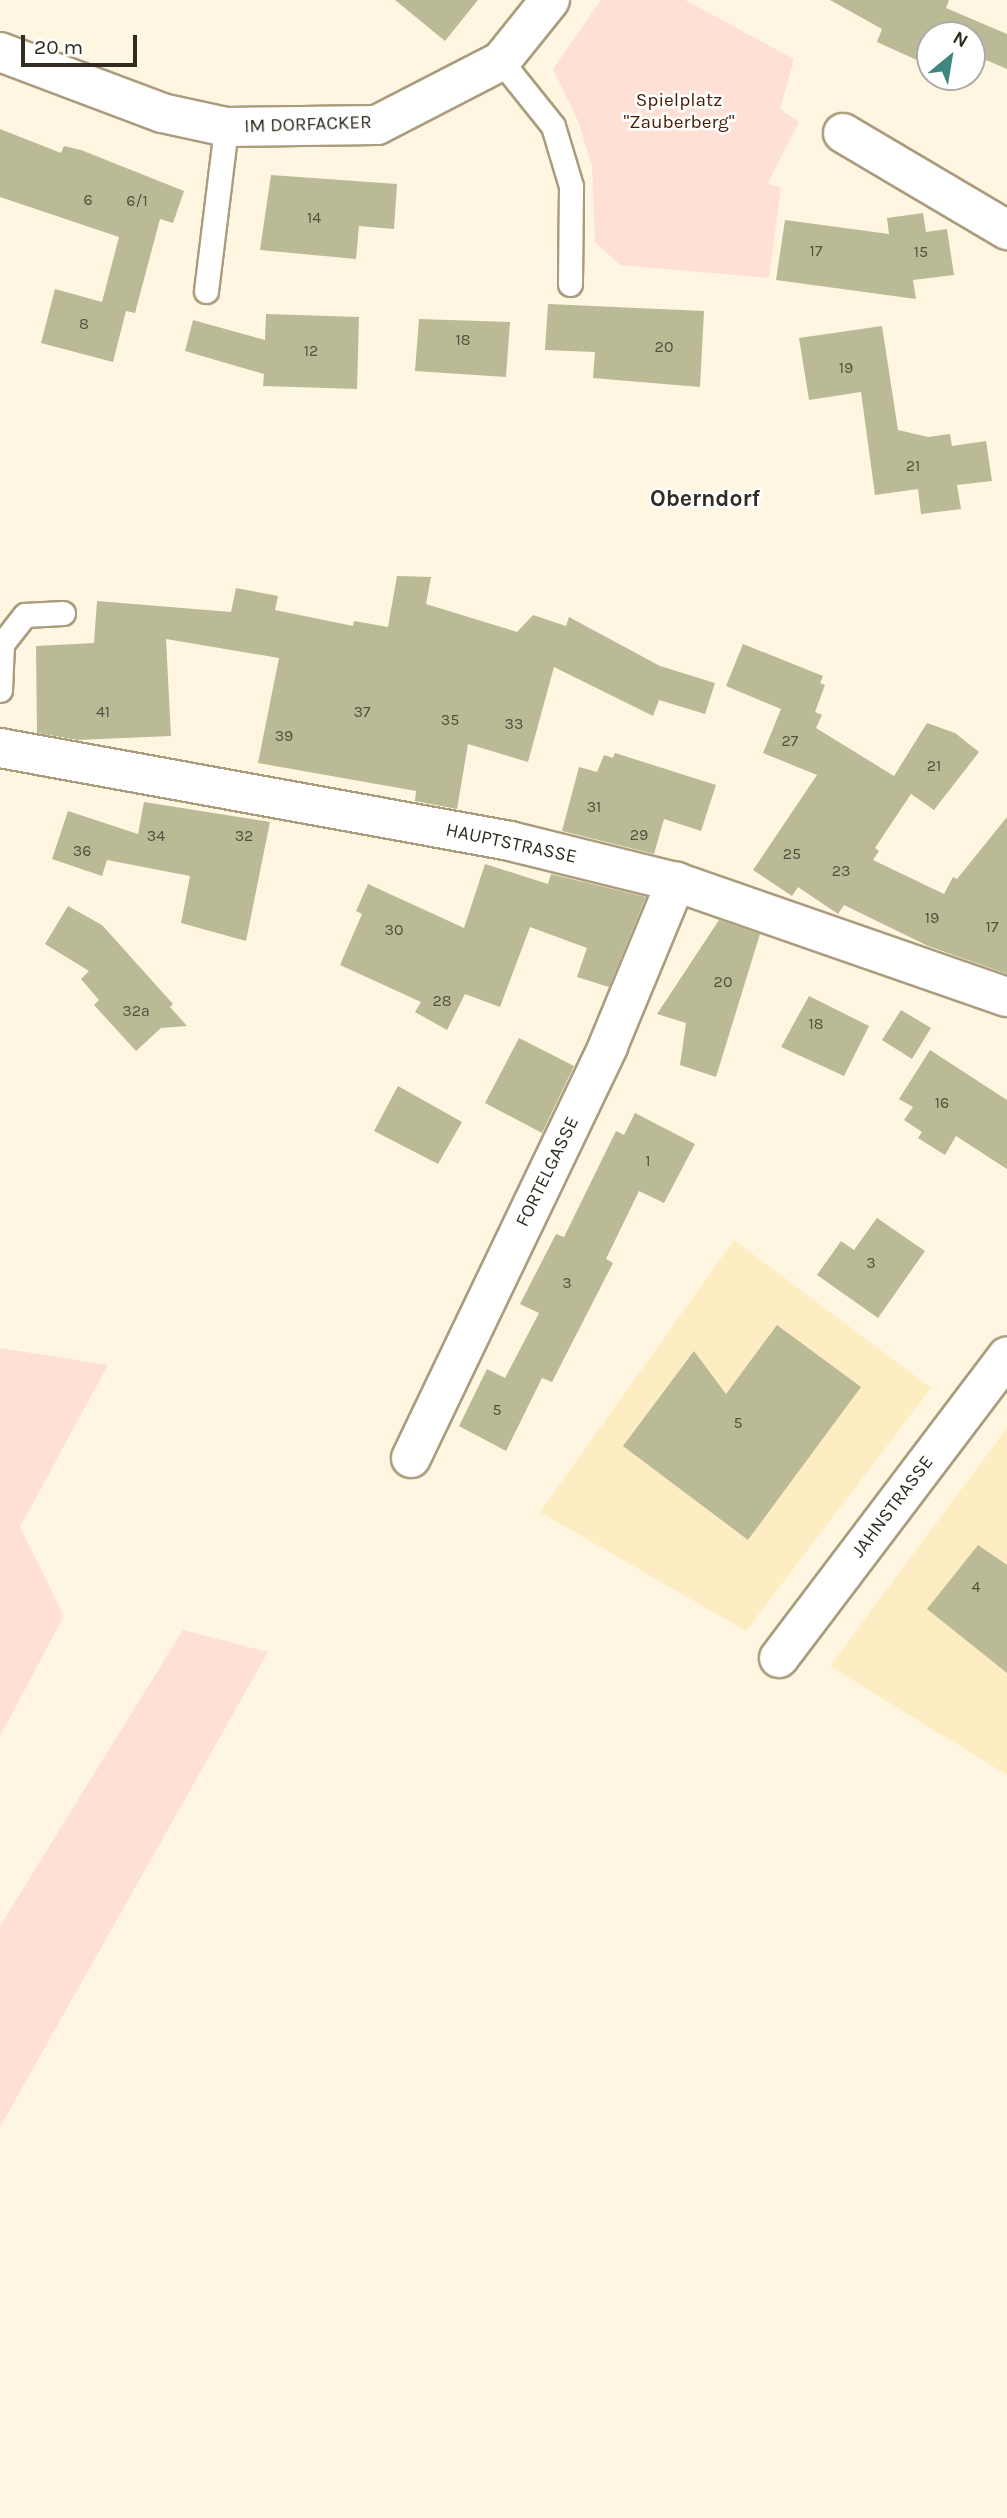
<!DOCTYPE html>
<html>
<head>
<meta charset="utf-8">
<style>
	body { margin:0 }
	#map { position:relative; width:1007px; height:2518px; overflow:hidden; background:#fff6e1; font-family:Karla,sans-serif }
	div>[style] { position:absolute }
	.built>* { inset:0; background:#feecc2 }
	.green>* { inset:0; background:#fee1d4 }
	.building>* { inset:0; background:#baba97 }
	.roads { filter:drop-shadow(2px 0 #aa9c7c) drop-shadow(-2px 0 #aa9c7c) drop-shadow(0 2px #aa9c7c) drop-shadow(0 -2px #aa9c7c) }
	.lane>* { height:23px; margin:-11.5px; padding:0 11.5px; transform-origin:11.5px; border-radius:11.5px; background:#fff }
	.street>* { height:38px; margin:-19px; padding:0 19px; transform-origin:19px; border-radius:19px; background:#fff }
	span { translate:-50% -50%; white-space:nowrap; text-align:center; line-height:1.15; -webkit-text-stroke:5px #fff; paint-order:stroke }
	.number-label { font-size:16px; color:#53503d }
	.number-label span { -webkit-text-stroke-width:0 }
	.park-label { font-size:19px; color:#491b01 }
	.street-label { font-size:19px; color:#312c1f }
	.quarter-label { font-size:23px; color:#312c1f; font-weight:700 }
	.north { position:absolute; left:916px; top:21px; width:70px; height:70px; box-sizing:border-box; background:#fff; border:2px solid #adaba5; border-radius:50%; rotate:30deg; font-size:19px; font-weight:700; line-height:28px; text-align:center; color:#312c1f }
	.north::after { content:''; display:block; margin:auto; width:24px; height:32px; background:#3f8680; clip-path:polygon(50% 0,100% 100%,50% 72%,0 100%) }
	.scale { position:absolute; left:21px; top:35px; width:116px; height:32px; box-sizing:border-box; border:4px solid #312c1f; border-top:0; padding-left:9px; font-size:21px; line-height:24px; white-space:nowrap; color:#312c1f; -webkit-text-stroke:5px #fff; paint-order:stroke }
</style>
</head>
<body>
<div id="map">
	<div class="built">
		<i style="clip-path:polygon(734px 1240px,931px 1388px,746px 1631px,540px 1512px)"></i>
		<i style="clip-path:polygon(1007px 1428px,1007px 1775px,830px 1666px)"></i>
	</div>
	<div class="green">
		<i style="clip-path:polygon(601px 0,685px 0,794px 59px,780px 109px,799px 122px,768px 183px,781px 188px,769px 278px,620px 265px,595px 242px,592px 166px,578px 121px,553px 69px)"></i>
		<i style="clip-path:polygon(0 1348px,108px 1365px,20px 1527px,64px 1616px,0 1736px)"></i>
		<i style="clip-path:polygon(183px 1630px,268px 1652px,0 2127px,0 1926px)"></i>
	</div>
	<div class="building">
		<i style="clip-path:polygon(395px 0,478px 0,445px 41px)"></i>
		<i style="clip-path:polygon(830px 0,949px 0,946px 8px,1007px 34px,1007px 69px,972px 54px,972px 35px,930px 35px,930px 66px,877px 42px,882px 29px)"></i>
		<i style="clip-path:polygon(0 129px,61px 153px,64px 146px,81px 150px,184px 191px,173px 223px,160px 219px,135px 313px,126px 311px,113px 362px,41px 343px,55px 289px,102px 302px,119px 237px,0 197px)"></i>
		<i style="clip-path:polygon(271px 175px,397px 184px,394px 229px,359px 226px,356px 259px,260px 250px)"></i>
		<i style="clip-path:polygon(923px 213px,926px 232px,947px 229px,954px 275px,913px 280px,916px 299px,776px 280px,785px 220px,889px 234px,887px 218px)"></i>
		<i style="clip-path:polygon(548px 304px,704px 311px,700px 387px,593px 378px,595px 352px,545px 350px)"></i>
		<i style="clip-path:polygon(266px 314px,359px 317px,357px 389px,263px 386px,264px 374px,185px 351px,193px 320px,265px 340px)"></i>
		<i style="clip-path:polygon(419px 319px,510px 322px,506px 377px,415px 371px)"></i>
		<i style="clip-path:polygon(882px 326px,898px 430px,928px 437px,950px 434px,952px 446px,986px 441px,992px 481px,957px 485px,961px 509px,921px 514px,918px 489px,875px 495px,861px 392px,809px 400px,799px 338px)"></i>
		<i style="clip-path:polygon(397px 576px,431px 577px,426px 604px,517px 632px,533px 615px,566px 626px,569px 617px,660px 666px,715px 683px,705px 714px,659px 700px,653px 716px,554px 667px,528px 762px,468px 744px,457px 809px,415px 801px,416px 791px,258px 763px,279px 658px,166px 639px,171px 736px,78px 740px,37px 733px,36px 646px,94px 643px,97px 601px,231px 612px,236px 588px,278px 596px,275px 610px,353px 626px,354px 621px,388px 627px)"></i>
		<i style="clip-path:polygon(743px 644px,823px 676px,820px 683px,825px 685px,815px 712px,822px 715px,816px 728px,894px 776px,927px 723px,955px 733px,979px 752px,934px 810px,911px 794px,875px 848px,879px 851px,873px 860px,944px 894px,953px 877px,957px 879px,1007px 817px,1007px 974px,928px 946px,844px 905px,838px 914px,798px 887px,792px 896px,753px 870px,817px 775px,763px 753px,781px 709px,726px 686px)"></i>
		<i style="clip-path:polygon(615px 753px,716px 785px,701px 831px,664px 819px,654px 854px,562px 831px,579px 767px,597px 772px,604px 755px,613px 758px)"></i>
		<i style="clip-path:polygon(144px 802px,270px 822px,246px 941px,181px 923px,190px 876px,107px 860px,102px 876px,52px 859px,68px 811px,138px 834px)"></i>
		<i style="clip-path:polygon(485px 864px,548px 884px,551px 874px,646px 897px,609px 987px,577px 977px,587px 948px,530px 927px,500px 1007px,465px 994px,447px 1030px,415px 1012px,421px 1002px,340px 965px,362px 914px,356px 911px,368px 884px,464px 928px)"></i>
		<i style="clip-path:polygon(68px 906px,102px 925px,173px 1004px,170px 1007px,187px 1026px,161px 1028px,136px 1051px,94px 1005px,99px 1000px,81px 979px,89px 971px,45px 944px)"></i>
		<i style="clip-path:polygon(719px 920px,760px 934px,716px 1077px,680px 1065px,686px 1023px,657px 1014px)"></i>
		<i style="clip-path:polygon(809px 996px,869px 1026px,844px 1076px,781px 1047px)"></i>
		<i style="clip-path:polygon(901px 1010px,931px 1028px,912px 1059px,882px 1040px)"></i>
		<i style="clip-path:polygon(519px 1038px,574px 1066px,542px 1133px,485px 1103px)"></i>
		<i style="clip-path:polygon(930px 1050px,1007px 1100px,1007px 1169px,956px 1136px,945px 1155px,918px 1138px,922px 1132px,904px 1120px,913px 1107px,899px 1099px)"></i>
		<i style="clip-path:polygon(398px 1086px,462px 1122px,438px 1164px,374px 1131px)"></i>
		<i style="clip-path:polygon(635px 1113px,695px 1144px,664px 1203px,639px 1191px,606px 1259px,613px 1263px,552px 1382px,542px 1378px,506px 1451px,459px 1426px,487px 1369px,505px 1378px,539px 1313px,520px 1304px,556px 1234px,564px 1237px,616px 1131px,624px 1135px)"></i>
		<i style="clip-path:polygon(877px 1218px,925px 1251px,878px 1318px,817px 1275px,841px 1241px,854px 1250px)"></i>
		<i style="clip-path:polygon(777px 1325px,861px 1387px,748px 1540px,623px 1446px,694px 1351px,726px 1394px)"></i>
		<i style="clip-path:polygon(978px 1545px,1007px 1565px,1007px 1673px,927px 1609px)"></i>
	</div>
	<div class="roads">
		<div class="lane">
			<i style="left:501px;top:61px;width:83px;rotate:51.3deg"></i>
			<i style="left:553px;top:126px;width:63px;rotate:73.3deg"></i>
			<i style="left:571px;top:186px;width:98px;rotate:90.6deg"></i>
			<i style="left:206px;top:291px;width:165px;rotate:-83deg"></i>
			<i style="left:0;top:690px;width:46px;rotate:-87.5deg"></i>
			<i style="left:2px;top:644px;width:37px;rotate:-52deg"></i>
			<i style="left:25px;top:615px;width:38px;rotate:-3deg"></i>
		</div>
		<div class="street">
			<i style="left:0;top:52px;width:173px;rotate:20.6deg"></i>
			<i style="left:162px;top:113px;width:66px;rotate:12.3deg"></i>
			<i style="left:226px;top:127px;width:151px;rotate:-0.8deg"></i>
			<i style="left:377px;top:125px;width:140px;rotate:-27.3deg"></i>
			<i style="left:501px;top:61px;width:78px;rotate:-51.2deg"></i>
			<i style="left:843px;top:133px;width:191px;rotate:30.6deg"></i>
			<i style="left:0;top:748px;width:518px;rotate:10.33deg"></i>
			<i style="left:510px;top:841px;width:171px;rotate:13.9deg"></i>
			<i style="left:676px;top:882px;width:350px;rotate:19.2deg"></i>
			<i style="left:411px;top:1458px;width:457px;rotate:-64.4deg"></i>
			<i style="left:608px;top:1046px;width:178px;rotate:-67.5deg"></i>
			<i style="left:779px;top:1658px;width:378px;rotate:-52.9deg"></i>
		</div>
	</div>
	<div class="number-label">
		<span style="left:88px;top:200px">6</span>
		<span style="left:137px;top:201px">6/1</span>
		<span style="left:314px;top:218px">14</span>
		<span style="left:816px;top:251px">17</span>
		<span style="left:921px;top:252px">15</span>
		<span style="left:84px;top:324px">8</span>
		<span style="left:463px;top:340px">18</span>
		<span style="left:664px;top:347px">20</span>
		<span style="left:311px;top:351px">12</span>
		<span style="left:846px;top:368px">19</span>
		<span style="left:913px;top:466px">21</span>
		<span style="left:103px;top:712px">41</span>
		<span style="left:362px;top:712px">37</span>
		<span style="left:450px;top:720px">35</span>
		<span style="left:514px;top:724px">33</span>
		<span style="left:284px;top:736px">39</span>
		<span style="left:790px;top:741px">27</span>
		<span style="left:934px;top:766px">21</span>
		<span style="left:594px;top:807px">31</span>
		<span style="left:639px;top:835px">29</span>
		<span style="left:156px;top:836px">34</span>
		<span style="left:244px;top:836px">32</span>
		<span style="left:82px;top:851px">36</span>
		<span style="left:792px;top:854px">25</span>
		<span style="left:841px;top:871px">23</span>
		<span style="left:932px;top:918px">19</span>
		<span style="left:992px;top:927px">17</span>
		<span style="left:394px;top:930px">30</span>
		<span style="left:723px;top:982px">20</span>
		<span style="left:442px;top:1001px">28</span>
		<span style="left:136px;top:1011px">32a</span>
		<span style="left:816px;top:1024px">18</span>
		<span style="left:942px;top:1103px">16</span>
		<span style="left:648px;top:1161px">1</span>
		<span style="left:871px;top:1263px">3</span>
		<span style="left:567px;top:1283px">3</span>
		<span style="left:497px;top:1410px">5</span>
		<span style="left:738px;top:1423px">5</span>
		<span style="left:976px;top:1587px">4</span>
	</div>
	<div class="park-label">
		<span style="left:679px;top:112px">Spielplatz<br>"Zauberberg"</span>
	</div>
	<div class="street-label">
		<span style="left:308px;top:125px;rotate:-2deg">IM DORFACKER</span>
		<span style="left:511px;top:844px;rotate:12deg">HAUPTSTRASSE</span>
		<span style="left:548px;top:1172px;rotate:-64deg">FORTELGASSE</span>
		<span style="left:893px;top:1507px;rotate:-53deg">JAHNSTRASSE</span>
	</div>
	<div class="quarter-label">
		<span style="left:705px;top:499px">Oberndorf</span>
	</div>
	<div class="north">N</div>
	<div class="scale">20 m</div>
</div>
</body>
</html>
